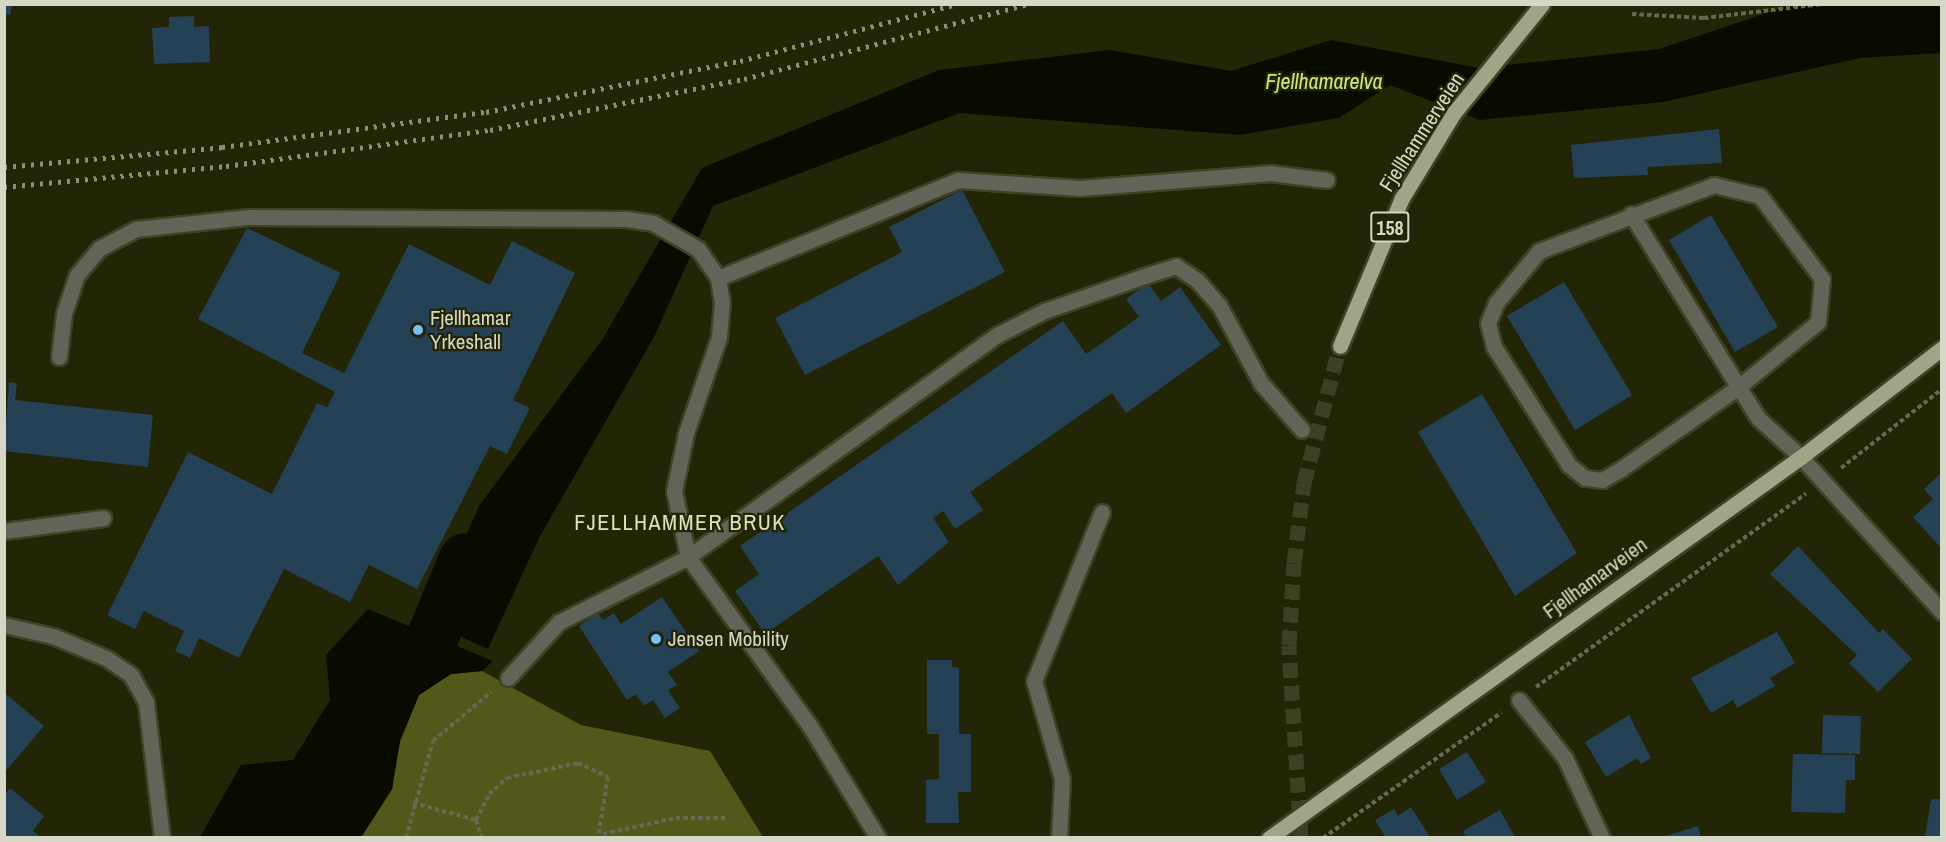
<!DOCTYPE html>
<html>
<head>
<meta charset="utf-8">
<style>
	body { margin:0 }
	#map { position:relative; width:1946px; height:842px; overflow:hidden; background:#222506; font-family:"Archivo Narrow",sans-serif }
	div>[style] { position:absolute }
	.forest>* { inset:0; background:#515819 }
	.water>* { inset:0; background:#090b00 }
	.river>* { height:52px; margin:-26px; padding:0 26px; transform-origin:26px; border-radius:26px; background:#090b00 }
	.building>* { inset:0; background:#254156 }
	.major-tunnel>* { height:15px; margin-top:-7.5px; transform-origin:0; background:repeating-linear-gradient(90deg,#3d4023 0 15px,transparent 0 23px) }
	.path>* { height:4px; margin-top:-2px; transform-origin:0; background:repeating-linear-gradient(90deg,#66694f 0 4.5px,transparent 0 7.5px) }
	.roads { filter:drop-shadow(2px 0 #3f4225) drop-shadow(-2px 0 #3f4225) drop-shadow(0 2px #3f4225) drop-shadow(0 -2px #3f4225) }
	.minor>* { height:15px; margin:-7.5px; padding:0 7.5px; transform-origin:7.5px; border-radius:7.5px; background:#616456 }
	.major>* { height:15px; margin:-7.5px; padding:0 7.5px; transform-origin:7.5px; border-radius:7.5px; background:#a0a587 }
	.rail>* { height:4.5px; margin-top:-2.25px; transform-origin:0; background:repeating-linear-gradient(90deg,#8d9079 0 3px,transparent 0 9px) }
	.dots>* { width:16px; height:16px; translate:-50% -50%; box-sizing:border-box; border:3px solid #222506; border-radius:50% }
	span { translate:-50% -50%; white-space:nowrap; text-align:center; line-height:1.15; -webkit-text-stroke:4.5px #222506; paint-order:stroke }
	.shield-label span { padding:2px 4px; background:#222506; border:2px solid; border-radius:4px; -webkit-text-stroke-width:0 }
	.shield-label { font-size:20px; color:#d5d8c6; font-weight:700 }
	.street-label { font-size:21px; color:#d5d8c6 }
	.poi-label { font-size:21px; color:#d5d8c6 }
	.left { translate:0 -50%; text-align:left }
	.water-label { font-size:22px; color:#d4e187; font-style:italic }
	.neighbourhood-label { font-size:22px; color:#dde3be; letter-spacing:1.5px }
	.frame { position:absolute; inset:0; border:6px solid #d5d8c6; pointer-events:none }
</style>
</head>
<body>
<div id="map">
	<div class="forest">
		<i style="clip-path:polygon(482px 671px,581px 725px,710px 751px,763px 837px,361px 838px,392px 789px,400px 741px,419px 695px,451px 674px)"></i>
	</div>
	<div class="water">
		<i style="clip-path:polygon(1791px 5px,1941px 5px,1941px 53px,1860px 58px,1663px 102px,1480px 120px,1390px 85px,1339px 118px,1240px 135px,960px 113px,713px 206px,654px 337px,539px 538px,488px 649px,428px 622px,479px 506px,602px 340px,702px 168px,939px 70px,1110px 50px,1231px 71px,1331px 40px,1479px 68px,1659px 49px)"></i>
		<i style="clip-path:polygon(368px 609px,493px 661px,482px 671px,451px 674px,419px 695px,400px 741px,392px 789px,361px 837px,200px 837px,241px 765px,293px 760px,330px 700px,326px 655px)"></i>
	</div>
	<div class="river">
		<i style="left:433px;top:636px;width:83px;rotate:-67.4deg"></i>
	</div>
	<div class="building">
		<i style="clip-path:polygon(4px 5px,12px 5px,10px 15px,4px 14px)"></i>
		<i style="clip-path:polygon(194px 16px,194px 27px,209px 26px,210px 62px,154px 64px,152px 28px,169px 27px,169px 17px)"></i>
		<i style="clip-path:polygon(1719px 129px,1722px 163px,1647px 167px,1648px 175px,1574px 178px,1571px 145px)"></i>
		<i style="clip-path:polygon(962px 190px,1005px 272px,805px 375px,775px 318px,902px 252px,889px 227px)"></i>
		<i style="clip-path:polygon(1711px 215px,1778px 327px,1735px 352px,1669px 240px)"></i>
		<i style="clip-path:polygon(247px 228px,341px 273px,302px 353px,344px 373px,409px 244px,490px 285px,512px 241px,575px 273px,513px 400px,530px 408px,507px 454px,490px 446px,417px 589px,369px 565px,350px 602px,284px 569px,239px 658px,199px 638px,190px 658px,175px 651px,184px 631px,144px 611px,135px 629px,107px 615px,188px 452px,272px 494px,317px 403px,327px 407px,335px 392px,198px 319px)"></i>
		<i style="clip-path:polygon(1564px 282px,1632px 395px,1575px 430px,1507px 316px)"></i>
		<i style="clip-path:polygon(1148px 283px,1161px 301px,1180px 287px,1221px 345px,1126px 413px,1112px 393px,970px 492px,983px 510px,955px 529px,943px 511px,933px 518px,949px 542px,898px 585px,878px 556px,765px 634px,735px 591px,759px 574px,740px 546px,1063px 321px,1086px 354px,1139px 317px,1126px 299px)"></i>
		<i style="clip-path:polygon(9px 382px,17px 383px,15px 400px,153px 415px,148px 467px,4px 451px)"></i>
		<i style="clip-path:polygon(1482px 394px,1577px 553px,1515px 596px,1418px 432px)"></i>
		<i style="clip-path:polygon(1941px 473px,1941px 548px,1913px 517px,1933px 499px,1924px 489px)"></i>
		<i style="clip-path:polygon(1798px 546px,1879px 633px,1883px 629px,1912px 659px,1878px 692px,1849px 663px,1857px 655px,1770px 574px)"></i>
		<i style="clip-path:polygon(662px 597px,699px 651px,668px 672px,677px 685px,668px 690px,680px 708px,665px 718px,653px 700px,644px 706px,636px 694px,627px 700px,579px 626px,598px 613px,603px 620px,614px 613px,621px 624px)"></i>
		<i style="clip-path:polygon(1777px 632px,1795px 663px,1770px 678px,1775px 686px,1737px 708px,1733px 700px,1711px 713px,1691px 678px)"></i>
		<i style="clip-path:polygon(927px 660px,952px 660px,952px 667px,959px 668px,959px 734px,971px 734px,971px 792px,958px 792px,959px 823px,926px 823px,926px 780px,939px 779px,939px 734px,927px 734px)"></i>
		<i style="clip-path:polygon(6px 694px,44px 726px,4px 773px,4px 696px)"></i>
		<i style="clip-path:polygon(1629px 715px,1651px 758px,1641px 764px,1637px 758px,1606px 777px,1585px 742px)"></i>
		<i style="clip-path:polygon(1823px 715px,1861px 716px,1860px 754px,1822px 753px)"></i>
		<i style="clip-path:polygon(1467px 752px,1486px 782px,1457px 800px,1439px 769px)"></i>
		<i style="clip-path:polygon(1793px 754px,1855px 755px,1855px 780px,1846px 780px,1845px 813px,1791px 812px)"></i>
		<i style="clip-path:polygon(10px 788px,44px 816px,33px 831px,41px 837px,4px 837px,4px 795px)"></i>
		<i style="clip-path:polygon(1931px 799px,1941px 799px,1941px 837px,1925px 837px)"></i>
		<i style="clip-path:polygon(1411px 807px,1430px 837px,1385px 837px,1375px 820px,1394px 809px,1398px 816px)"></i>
		<i style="clip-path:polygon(1500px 810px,1515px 837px,1466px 837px,1463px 831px)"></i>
		<i style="clip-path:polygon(1698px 826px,1701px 837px,1662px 837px)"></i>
	</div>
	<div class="major-tunnel">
		<i style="left:1301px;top:838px;width:193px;rotate:-93.6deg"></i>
		<i style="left:1289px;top:645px;width:82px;rotate:-86.5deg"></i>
		<i style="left:1294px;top:563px;width:81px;rotate:-82.9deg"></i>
		<i style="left:1304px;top:483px;width:142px;rotate:-75.3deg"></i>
	</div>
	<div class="path">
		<i style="left:1632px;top:14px;width:72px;rotate:3.2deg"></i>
		<i style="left:1704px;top:18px;width:121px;rotate:-6.7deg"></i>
		<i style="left:1841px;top:468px;width:128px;rotate:-38deg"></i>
		<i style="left:1536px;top:687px;width:332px;rotate:-35.6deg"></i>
		<i style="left:413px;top:803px;width:65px;rotate:15.1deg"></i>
		<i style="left:476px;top:820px;width:29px;rotate:-63deg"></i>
		<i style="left:489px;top:794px;width:24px;rotate:-42deg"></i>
		<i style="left:507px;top:778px;width:73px;rotate:-11.9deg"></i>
		<i style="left:578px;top:763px;width:33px;rotate:25deg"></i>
		<i style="left:608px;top:777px;width:62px;rotate:99.3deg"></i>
		<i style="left:476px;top:820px;width:19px;rotate:72deg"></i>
		<i style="left:603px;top:834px;width:75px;rotate:-12.4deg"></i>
		<i style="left:676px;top:818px;width:50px"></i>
		<i style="left:406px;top:838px;width:101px;rotate:-74.4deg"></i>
		<i style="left:433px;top:741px;width:76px;rotate:-40.2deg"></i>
		<i style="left:1323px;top:838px;width:218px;rotate:-35.1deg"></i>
	</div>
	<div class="roads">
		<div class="minor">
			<i style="left:1714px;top:185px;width:47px;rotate:13.4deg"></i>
			<i style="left:1760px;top:196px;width:104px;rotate:53.2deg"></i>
			<i style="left:1822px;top:279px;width:43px;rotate:95.3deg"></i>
			<i style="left:1818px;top:322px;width:104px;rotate:140.8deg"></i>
			<i style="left:1737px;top:388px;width:141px;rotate:145.1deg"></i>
			<i style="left:1621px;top:469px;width:22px;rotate:150deg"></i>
			<i style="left:1602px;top:480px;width:17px;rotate:-173deg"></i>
			<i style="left:1585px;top:478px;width:21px;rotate:-141deg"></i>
			<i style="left:1569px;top:465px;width:140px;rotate:-122.4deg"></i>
			<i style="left:1494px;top:347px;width:25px;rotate:-104deg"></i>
			<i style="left:1488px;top:323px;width:22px;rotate:-68deg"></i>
			<i style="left:1496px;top:303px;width:67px;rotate:-50.4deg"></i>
			<i style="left:1539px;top:251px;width:187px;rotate:-20.7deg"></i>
			<i style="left:1631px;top:214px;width:240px;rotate:58.1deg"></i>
			<i style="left:1758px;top:418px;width:58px;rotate:42.2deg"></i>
			<i style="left:1801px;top:457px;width:210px;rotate:47.7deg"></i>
			<i style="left:718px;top:278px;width:259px;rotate:-22.2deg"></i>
			<i style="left:958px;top:180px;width:122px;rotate:3.8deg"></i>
			<i style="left:1080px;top:188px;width:191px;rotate:-4.5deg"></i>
			<i style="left:1270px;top:173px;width:57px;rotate:7deg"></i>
			<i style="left:59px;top:357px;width:44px;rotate:-83.5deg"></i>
			<i style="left:64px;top:313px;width:40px;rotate:-71.1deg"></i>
			<i style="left:77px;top:275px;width:35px;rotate:-50deg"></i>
			<i style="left:100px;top:248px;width:41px;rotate:-27.8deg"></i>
			<i style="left:136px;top:229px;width:114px;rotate:-6.1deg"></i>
			<i style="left:249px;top:217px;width:377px;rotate:0.3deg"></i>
			<i style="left:626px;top:219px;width:27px;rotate:8deg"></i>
			<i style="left:653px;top:223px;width:52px;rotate:30deg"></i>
			<i style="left:698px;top:249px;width:35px;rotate:55deg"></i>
			<i style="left:718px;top:278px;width:24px;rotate:81deg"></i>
			<i style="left:722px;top:302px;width:35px;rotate:95deg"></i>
			<i style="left:719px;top:337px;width:102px;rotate:109deg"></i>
			<i style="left:686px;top:433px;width:59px;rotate:101.7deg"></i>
			<i style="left:674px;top:491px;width:67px;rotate:78deg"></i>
			<i style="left:688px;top:557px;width:208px;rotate:54.2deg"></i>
			<i style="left:810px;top:726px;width:131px;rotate:58.7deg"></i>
			<i style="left:4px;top:531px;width:100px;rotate:-7.5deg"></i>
			<i style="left:4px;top:625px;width:50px;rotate:12.7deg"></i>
			<i style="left:53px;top:636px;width:57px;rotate:22.5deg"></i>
			<i style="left:106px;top:658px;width:30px;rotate:34deg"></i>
			<i style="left:131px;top:675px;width:31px;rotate:61deg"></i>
			<i style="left:146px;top:702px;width:137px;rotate:83.3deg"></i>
			<i style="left:508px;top:678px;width:76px;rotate:-47.7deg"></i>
			<i style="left:559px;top:622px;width:144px;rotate:-26.7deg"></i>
			<i style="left:688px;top:557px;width:380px;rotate:-35.7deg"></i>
			<i style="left:997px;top:335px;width:53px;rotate:-27.1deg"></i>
			<i style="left:1044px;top:311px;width:112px;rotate:-19.2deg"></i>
			<i style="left:1150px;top:274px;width:27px;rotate:-17deg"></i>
			<i style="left:1176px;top:266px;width:25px;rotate:34deg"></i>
			<i style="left:1197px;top:280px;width:33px;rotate:49deg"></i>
			<i style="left:1219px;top:305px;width:89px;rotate:61.7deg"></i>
			<i style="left:1261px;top:383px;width:62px;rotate:48.9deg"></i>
			<i style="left:1519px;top:700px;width:74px;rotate:51.6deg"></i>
			<i style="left:1565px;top:758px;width:88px;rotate:65.2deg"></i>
			<i style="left:1059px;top:838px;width:59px;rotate:-87.1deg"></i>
			<i style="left:1062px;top:779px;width:102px;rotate:-105.9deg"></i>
			<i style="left:1034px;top:681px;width:182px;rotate:-68.1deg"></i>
		</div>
		<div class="major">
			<i style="left:1340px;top:346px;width:160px;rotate:-67.3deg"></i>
			<i style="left:1402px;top:198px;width:98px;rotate:-58.7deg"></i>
			<i style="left:1453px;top:114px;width:141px;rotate:-51deg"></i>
			<i style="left:1269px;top:838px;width:654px;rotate:-35.61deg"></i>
			<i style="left:1801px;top:457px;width:178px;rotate:-37.7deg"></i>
		</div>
	</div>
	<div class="rail">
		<i style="left:4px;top:167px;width:219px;rotate:-5.2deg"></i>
		<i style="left:222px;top:147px;width:266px;rotate:-7.6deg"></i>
		<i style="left:486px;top:112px;width:259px;rotate:-11.4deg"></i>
		<i style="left:740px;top:61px;width:224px;rotate:-14.7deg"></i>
		<i style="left:4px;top:187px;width:223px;rotate:-5.4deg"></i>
		<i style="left:226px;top:166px;width:266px;rotate:-7.8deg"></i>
		<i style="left:490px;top:130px;width:259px;rotate:-11.4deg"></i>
		<i style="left:744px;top:79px;width:293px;rotate:-14.8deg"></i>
	</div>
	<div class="dots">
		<i style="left:418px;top:330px;background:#77c0f7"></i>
		<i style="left:656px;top:639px;background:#77c0f7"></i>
	</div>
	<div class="shield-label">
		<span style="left:1390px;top:227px">158</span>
	</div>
	<div class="street-label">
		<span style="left:1422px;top:132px;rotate:-57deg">Fjellhammerveien</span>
		<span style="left:1595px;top:578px;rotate:-36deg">Fjellhamarveien</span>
	</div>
	<div class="poi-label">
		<span class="left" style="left:430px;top:330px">Fjellhamar<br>Yrkeshall</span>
		<span class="left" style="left:668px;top:639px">Jensen Mobility</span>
	</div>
	<div class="water-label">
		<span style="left:1324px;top:82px">Fjellhamarelva</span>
	</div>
	<div class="neighbourhood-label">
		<span style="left:680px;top:523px">FJELLHAMMER BRUK</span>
	</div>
	<div class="frame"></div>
</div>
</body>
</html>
